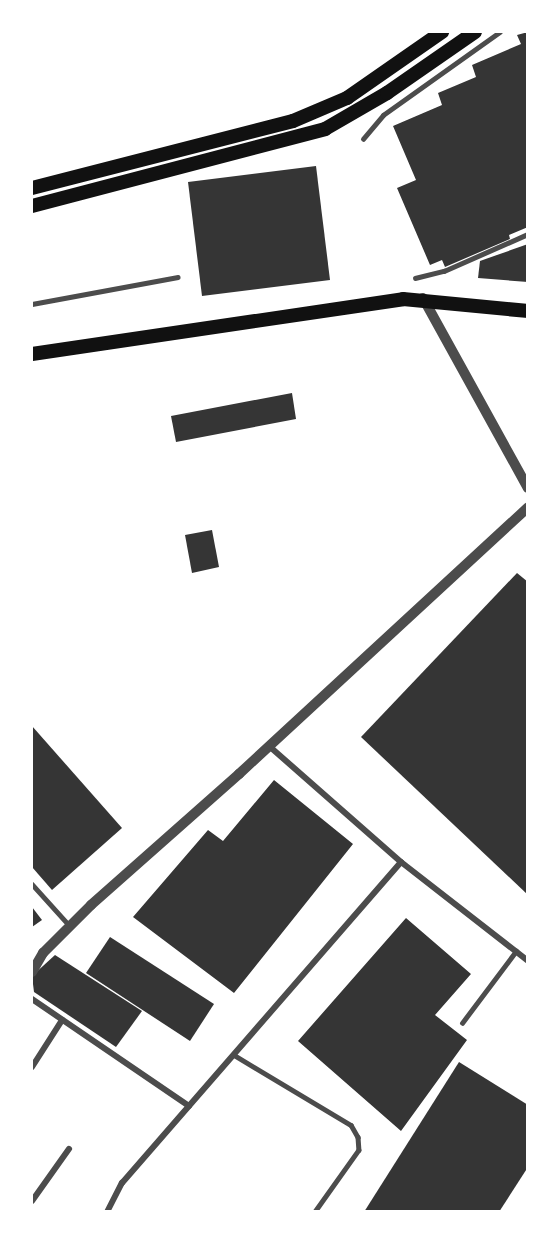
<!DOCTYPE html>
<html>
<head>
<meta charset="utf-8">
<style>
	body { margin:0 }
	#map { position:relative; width:559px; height:1243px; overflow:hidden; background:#fff; font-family:"DejaVu Sans",sans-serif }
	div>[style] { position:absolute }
	.building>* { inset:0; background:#353535 }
	.service>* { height:4.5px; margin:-2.25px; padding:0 2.25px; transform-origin:2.25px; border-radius:2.25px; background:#4c4c4c }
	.minor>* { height:6px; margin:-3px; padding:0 3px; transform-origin:3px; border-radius:3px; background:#4c4c4c }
	.tertiary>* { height:10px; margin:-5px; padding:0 5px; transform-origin:5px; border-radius:5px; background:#4c4c4c }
	.primary>* { height:14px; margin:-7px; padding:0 7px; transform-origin:7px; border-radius:7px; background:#111 }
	span { translate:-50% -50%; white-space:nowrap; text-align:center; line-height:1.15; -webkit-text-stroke:6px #fff; paint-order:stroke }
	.frame { position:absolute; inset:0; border:33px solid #fff; pointer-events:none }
</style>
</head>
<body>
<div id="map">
	<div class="building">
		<i style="clip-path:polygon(528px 32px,528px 227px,509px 235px,510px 239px,445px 267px,442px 260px,430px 265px,397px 188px,416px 180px,393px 126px,442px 105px,438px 93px,476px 77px,472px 65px,521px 44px,517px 35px)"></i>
		<i style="clip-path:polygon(316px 166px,330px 280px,202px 296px,188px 182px)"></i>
		<i style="clip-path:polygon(528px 244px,528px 282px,478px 278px,480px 261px)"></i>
		<i style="clip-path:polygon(292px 393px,296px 419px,176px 442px,171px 416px)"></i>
		<i style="clip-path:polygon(212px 530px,219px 567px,192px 573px,185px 535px)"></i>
		<i style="clip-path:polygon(517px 573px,528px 582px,528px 895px,361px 737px)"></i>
		<i style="clip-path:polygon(32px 726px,122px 828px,52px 890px,32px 867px)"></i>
		<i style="clip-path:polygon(274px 780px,353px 844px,234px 993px,133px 917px,208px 830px,223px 841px)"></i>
		<i style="clip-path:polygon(32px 907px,42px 920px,32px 927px)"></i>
		<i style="clip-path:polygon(406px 918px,471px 974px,435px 1015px,467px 1040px,401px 1131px,298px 1041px)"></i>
		<i style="clip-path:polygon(110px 937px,214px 1004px,190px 1041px,86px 973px)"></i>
		<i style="clip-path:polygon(55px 955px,142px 1011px,116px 1047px,34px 992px,32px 976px)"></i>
		<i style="clip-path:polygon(459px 1062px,528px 1105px,528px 1167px,499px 1212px,364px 1212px)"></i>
	</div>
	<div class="service">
		<i style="left:363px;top:139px;width:31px;rotate:-50deg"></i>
		<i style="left:383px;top:115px;width:143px;rotate:-35.4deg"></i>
		<i style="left:415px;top:278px;width:30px;rotate:-14deg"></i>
		<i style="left:444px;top:271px;width:92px;rotate:-23.8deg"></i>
		<i style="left:32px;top:304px;width:148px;rotate:-10.5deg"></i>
		<i style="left:32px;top:884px;width:57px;rotate:47.9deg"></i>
		<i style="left:462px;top:1023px;width:90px;rotate:-53.1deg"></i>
		<i style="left:234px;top:1055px;width:136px;rotate:30.9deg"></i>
		<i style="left:351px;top:1125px;width:14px;rotate:60deg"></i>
		<i style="left:358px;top:1137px;width:13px;rotate:86deg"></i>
		<i style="left:359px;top:1150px;width:76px;rotate:125.4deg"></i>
	</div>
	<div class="minor">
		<i style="left:269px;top:746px;width:176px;rotate:41.3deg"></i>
		<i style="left:401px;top:862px;width:161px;rotate:37.9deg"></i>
		<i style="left:32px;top:999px;width:190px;rotate:34.3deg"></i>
		<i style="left:32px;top:1067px;width:56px;rotate:-57.4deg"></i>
		<i style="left:32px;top:1201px;width:64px;rotate:-54.6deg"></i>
		<i style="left:107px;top:1212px;width:33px;rotate:-63deg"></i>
		<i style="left:122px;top:1183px;width:425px;rotate:-49deg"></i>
	</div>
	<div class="tertiary">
		<i style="left:423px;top:298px;width:217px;rotate:61.1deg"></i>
		<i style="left:32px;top:972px;width:22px;rotate:-60deg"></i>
		<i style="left:43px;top:953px;width:68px;rotate:-45deg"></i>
		<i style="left:91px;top:905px;width:198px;rotate:-41.5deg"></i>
		<i style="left:239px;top:774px;width:393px;rotate:-42.7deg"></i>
	</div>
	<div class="primary">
		<i style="left:32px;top:188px;width:269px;rotate:-14.4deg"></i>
		<i style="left:293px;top:121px;width:59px;rotate:-23.1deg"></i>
		<i style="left:347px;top:98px;width:116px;rotate:-34.8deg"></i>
		<i style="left:32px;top:206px;width:303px;rotate:-14.7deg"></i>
		<i style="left:325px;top:129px;width:72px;rotate:-30.1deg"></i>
		<i style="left:387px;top:93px;width:107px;rotate:-34.7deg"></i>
		<i style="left:32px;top:354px;width:375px;rotate:-8.4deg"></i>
		<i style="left:403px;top:299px;width:126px;rotate:5.5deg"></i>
	</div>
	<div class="frame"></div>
</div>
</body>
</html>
